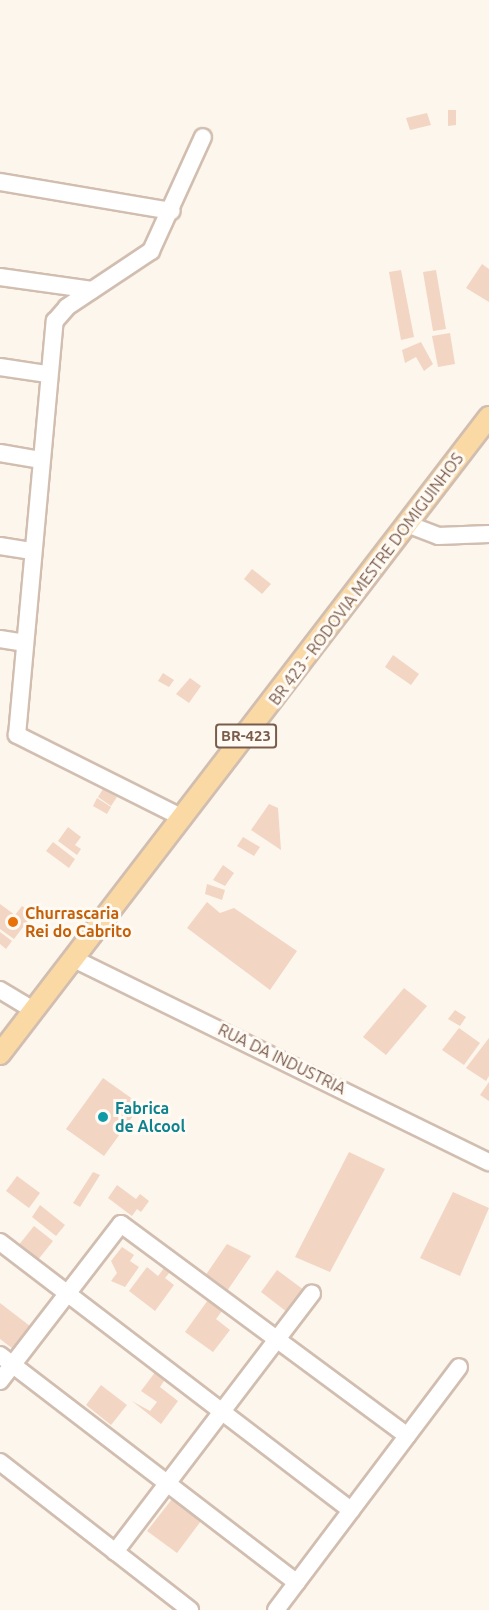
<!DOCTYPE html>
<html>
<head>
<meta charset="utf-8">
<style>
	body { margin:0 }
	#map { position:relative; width:489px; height:1610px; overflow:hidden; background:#fdf6ec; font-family:Ubuntu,sans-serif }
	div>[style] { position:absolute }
	.building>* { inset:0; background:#f3d5c3 }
	.roads { filter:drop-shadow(2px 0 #d1beb0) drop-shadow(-2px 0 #d1beb0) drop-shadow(0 2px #d1beb0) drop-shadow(0 -2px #d1beb0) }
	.minor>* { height:16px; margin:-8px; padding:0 8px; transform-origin:8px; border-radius:8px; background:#fff }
	.major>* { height:20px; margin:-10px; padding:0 10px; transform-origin:10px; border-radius:10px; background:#fbd9a5 }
	.dots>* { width:16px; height:16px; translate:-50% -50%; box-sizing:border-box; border:3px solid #fffaf3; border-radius:50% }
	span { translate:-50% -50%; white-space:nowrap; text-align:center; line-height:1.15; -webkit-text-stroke:6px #fffaf3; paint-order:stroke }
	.shield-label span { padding:2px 4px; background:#fffaf3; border:2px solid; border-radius:4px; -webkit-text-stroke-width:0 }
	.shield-label { font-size:15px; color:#7a5c4d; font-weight:700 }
	.street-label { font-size:16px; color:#7a5c4d }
	.food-label { font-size:16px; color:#c56008; font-weight:700 }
	.left { translate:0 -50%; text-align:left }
	.culture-label { font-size:16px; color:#0d838f; font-weight:700 }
</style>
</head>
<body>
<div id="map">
	<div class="building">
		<i style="clip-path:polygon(448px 110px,456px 110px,456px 125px,448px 126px)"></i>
		<i style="clip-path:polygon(427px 113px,431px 125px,410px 130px,406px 118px)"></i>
		<i style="clip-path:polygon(482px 264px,489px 269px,489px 302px,466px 288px)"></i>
		<i style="clip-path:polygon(401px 270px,414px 337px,401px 340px,389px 272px)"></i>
		<i style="clip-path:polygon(436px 270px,446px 329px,433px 331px,423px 272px)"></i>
		<i style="clip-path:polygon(450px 333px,455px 364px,438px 367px,432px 336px)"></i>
		<i style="clip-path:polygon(421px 342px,433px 364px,424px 371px,416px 357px,405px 363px,402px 350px)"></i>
		<i style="clip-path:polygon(252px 569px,271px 584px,262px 594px,244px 579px)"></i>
		<i style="clip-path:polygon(393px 655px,419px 674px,411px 685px,385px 667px)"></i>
		<i style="clip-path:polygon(163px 673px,174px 680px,169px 687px,158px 681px)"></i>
		<i style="clip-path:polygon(190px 678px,201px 686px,189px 703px,176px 694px)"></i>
		<i style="clip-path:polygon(103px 789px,117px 797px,111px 806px,98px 797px)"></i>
		<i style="clip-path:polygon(97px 798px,111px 807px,107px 814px,93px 806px)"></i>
		<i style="clip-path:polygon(269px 804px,278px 808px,281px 850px,251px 830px)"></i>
		<i style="clip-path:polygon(68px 827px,81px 837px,75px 845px,81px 849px,77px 855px,58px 841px)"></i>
		<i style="clip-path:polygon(243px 837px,260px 847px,254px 856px,237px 846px)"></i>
		<i style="clip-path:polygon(53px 842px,75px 859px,69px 868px,46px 851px)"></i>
		<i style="clip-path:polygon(223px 865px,234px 873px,225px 886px,213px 880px)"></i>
		<i style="clip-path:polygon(207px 884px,225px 890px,222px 900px,205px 894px)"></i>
		<i style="clip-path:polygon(207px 902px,220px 913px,234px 908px,297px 951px,270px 990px,187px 928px)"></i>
		<i style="clip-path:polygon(0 904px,15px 915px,22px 906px,33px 914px,14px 939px,0 929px)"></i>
		<i style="clip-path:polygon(0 932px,12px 941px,6px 949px,0 944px)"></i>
		<i style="clip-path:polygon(404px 988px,427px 1006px,386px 1055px,363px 1037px)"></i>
		<i style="clip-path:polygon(455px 1010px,466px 1017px,460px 1026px,448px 1019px)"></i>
		<i style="clip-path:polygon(459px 1028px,480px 1043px,464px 1065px,442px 1050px)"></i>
		<i style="clip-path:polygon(489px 1038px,489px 1076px,486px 1081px,466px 1068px)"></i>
		<i style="clip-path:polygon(103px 1078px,141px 1105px,104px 1156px,66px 1129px)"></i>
		<i style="clip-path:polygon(489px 1082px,489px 1101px,480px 1095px)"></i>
		<i style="clip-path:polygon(349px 1152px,385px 1169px,330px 1272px,295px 1257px)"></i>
		<i style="clip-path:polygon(93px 1172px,100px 1175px,80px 1207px,73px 1203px)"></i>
		<i style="clip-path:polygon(17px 1176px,40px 1193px,29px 1208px,6px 1191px)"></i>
		<i style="clip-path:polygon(117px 1185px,136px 1199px,140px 1194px,149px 1201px,141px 1212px,137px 1209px,132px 1216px,108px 1198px)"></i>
		<i style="clip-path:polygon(453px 1192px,489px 1208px,460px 1276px,420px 1258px)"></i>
		<i style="clip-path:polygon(40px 1205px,65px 1225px,56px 1236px,32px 1217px)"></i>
		<i style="clip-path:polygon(34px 1226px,53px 1241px,37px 1261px,18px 1246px)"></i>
		<i style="clip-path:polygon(227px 1244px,251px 1256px,227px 1291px,205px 1276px)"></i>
		<i style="clip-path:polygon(122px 1247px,134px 1255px,130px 1261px,139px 1267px,125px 1287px,111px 1281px,117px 1273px,111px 1261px)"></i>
		<i style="clip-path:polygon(147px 1267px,158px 1276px,164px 1268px,170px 1272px,165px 1278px,174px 1285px,155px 1311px,129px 1291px)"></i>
		<i style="clip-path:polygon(277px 1270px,304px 1290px,287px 1312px,261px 1292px)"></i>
		<i style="clip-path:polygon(208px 1300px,222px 1311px,216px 1319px,230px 1330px,213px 1352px,185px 1332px)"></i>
		<i style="clip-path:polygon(0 1303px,30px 1326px,13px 1349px,0 1339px)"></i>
		<i style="clip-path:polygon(156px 1371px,166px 1378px,160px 1387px,178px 1401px,161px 1424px,132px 1401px,150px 1411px,157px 1402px,141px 1391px)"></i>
		<i style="clip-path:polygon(101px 1385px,127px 1405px,111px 1425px,86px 1405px)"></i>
		<i style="clip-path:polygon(172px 1499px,201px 1521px,177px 1553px,147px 1531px)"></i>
	</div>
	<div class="roads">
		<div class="minor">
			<i style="left:0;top:182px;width:174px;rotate:9.6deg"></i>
			<i style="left:0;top:277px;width:93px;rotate:8deg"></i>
			<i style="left:0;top:367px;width:48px;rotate:8.5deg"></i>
			<i style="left:0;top:453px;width:42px;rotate:9.7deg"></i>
			<i style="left:407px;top:524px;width:33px;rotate:21deg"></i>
			<i style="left:438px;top:536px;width:51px;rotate:-2.2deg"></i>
			<i style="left:0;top:546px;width:31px;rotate:9deg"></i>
			<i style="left:0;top:639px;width:24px;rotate:9deg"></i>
			<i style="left:183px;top:818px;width:186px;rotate:-153.4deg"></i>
			<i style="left:17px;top:735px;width:416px;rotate:-84.8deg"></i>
			<i style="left:55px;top:321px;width:18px;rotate:-49deg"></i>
			<i style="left:67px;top:307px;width:101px;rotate:-33.7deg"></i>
			<i style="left:151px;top:251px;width:125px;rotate:-65.5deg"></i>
			<i style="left:74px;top:959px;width:462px;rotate:26.1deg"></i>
			<i style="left:0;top:990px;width:39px;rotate:31deg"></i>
			<i style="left:0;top:1242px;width:442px;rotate:37.4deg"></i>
			<i style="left:0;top:1355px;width:374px;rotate:37.5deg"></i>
			<i style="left:0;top:1381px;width:198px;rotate:-52.4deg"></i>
			<i style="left:121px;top:1224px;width:356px;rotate:36.5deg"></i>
			<i style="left:0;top:1462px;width:241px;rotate:37.9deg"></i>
			<i style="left:115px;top:1552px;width:325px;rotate:-52.7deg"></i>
			<i style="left:276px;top:1610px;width:304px;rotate:-53deg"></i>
		</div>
		<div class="major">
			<i style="left:0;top:1054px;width:803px;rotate:-52.49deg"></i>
		</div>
	</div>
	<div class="dots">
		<i style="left:13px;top:922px;background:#e8710a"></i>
		<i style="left:103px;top:1117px;background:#0f9aa8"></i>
	</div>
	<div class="shield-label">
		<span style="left:246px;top:736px">BR-423</span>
	</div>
	<div class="street-label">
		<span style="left:366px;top:579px;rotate:-53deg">BR 423 - RODOVIA MESTRE DOMIGUINHOS</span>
		<span style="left:282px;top:1059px;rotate:26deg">RUA DA INDUSTRIA</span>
	</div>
	<div class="food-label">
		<span class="left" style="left:25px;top:922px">Churrascaria<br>Rei do Cabrito</span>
	</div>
	<div class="culture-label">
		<span class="left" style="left:115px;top:1117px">Fabrica<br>de Alcool</span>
	</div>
</div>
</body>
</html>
